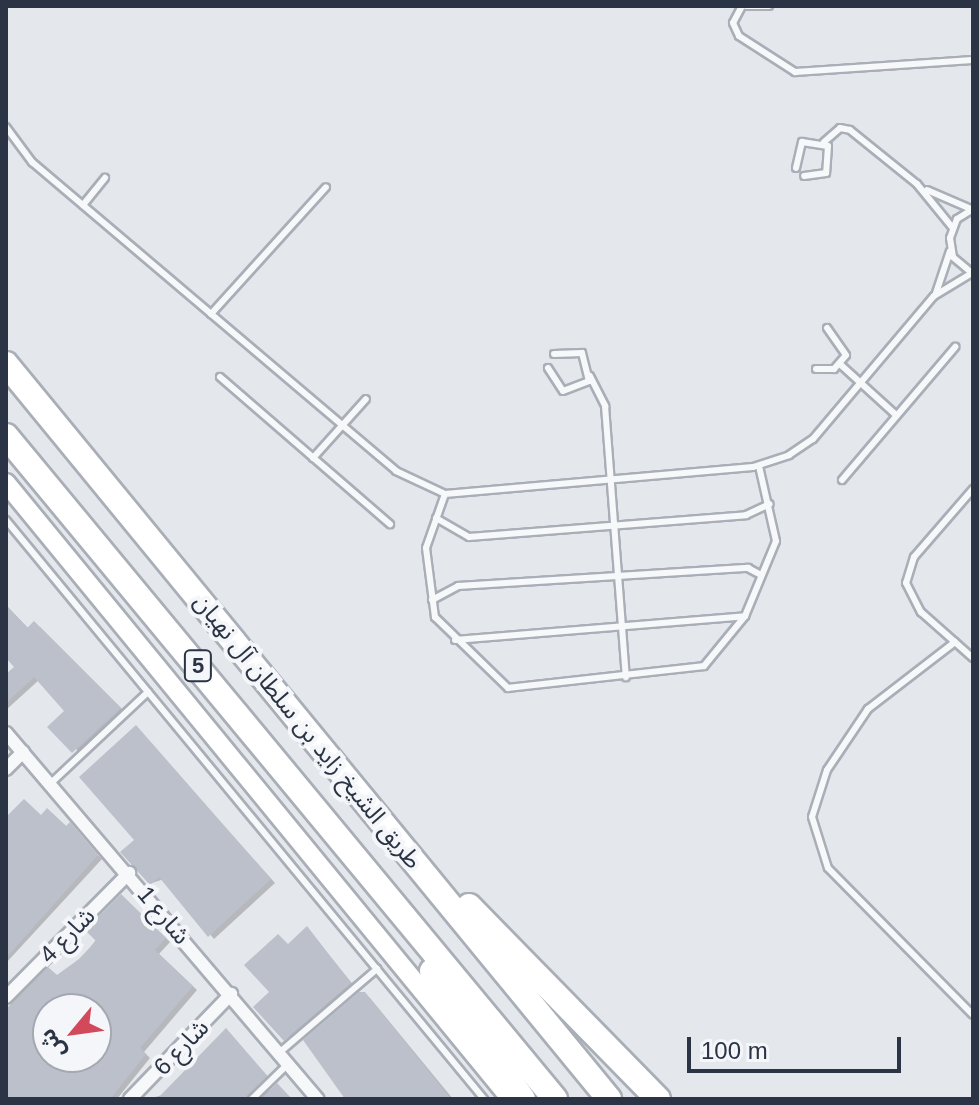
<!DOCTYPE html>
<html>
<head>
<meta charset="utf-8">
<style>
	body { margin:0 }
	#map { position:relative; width:979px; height:1105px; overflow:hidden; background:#e4e7ec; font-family:Helvetica,"Noto Sans Arabic",sans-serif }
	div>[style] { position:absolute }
	.shadow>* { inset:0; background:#0003 }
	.building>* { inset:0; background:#bbc0ca }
	.roads { filter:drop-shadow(2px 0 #a9aeb7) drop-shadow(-2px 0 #a9aeb7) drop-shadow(0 2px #a9aeb7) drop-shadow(0 -2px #a9aeb7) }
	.service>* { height:6px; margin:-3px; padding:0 3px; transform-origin:3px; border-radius:3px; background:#f7f8fa }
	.minor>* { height:12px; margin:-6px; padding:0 6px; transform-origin:6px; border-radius:6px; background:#f7f8fa }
	.secondary>* { height:18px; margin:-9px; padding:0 9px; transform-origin:9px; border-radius:9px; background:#fff }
	.motorway>* { height:24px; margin:-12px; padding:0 12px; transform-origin:12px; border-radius:12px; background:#fff }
	span { translate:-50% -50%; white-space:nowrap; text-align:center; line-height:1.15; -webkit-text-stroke:8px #f4f6f9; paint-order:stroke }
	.shield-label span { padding:2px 6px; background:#f4f6f9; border:2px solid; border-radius:6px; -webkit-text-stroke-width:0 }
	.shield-label { font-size:22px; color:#2b3445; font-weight:700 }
	.street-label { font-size:24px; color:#2b3445 }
	.frame { position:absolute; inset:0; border:8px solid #2b3445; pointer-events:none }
	.north { position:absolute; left:32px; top:993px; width:80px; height:80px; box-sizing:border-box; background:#f4f6f9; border:2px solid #a4a8b1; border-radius:50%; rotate:241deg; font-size:22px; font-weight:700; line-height:32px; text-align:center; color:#2b3445 }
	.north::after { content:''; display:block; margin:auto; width:28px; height:36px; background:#d1495b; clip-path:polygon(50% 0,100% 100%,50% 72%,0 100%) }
	.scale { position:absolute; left:687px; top:1037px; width:214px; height:36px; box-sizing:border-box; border:4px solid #2b3445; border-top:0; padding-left:10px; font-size:24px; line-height:28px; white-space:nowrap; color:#2b3445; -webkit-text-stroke:6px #f4f6f9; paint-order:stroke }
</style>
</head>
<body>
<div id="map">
	<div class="shadow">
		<i style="clip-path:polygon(6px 605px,29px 629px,40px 627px,125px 712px,78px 755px,67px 711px,39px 680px,6px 710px,6px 677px,17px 667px,6px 655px)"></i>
		<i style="clip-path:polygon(136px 727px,275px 883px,214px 939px,164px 879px,152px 883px,136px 840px)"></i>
		<i style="clip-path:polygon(25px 801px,42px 817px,53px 814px,102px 859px,6px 963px,6px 820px)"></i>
		<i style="clip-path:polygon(evenodd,126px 900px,170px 942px,159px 954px,197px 990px,144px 1052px,150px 1058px,117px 1099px,6px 1099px,6px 1012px,80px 961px,126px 900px,48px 1009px,96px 1009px,96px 1057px,48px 1057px,48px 1009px)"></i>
		<i style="clip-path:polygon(308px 929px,355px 987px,291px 1042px,271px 992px)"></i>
		<i style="clip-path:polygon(365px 995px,370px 998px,453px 1099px,352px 1099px)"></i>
		<i style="clip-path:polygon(227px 1030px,271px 1080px,258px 1097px,277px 1086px,291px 1099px,149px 1099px,165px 1094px)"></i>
	</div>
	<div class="building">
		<i style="clip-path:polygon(6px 605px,27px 628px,34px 621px,121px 708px,72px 753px,47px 727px,64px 711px,34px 677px,6px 703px,6px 674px,14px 667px,6px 658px)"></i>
		<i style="clip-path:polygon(136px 725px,271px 879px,208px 937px,159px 877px,150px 885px,120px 852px,134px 840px,79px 777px)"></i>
		<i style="clip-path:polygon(24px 799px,41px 815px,47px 808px,66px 826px,70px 822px,98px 855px,6px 958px,6px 817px)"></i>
		<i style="clip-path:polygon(evenodd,121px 894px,166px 938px,155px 950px,193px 986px,140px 1048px,146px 1054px,110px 1099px,6px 1099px,6px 1009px,48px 967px,57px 975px,79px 959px,96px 941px,85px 930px,121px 894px,48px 1009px,96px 1009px,96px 1057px,48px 1057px,48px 1009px)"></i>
		<i style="clip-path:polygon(307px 926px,351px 983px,284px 1041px,253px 1007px,269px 992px,244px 965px,278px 934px,288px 944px)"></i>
		<i style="clip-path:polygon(359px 992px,365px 992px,451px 1099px,345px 1099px,303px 1040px)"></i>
		<i style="clip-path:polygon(226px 1028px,267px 1076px,246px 1099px,157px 1099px)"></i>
		<i style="clip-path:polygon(277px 1083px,292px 1099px,261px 1099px)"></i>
	</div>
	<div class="roads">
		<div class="service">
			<i style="left:742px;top:6px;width:19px;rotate:118deg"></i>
			<i style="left:733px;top:23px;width:14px;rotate:65deg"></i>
			<i style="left:739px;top:36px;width:67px;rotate:32.7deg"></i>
			<i style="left:795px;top:72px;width:178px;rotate:-3.9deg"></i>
			<i style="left:746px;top:6px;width:23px"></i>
			<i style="left:6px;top:127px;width:44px;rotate:53.4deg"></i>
			<i style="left:32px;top:162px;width:477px;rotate:40.3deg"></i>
			<i style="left:396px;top:471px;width:54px;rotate:25.1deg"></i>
			<i style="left:445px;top:494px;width:309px;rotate:-5deg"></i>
			<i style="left:753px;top:467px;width:38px;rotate:-18deg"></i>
			<i style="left:789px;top:455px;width:29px;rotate:-34deg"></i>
			<i style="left:813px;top:439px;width:187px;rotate:-49.8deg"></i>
			<i style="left:934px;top:296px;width:44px;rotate:-31.2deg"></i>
			<i style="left:824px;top:142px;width:21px;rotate:-41deg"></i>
			<i style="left:840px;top:128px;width:10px;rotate:11deg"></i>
			<i style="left:850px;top:130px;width:86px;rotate:38.9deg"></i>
			<i style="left:917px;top:184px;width:55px;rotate:50.9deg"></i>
			<i style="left:796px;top:168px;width:27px;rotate:-77deg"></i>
			<i style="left:802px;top:142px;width:26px;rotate:9deg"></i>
			<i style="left:828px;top:146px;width:27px;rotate:94deg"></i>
			<i style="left:826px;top:173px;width:22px;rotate:172deg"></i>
			<i style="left:927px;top:190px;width:48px;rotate:23.4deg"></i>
			<i style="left:83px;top:205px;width:35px;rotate:-51deg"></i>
			<i style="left:972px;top:273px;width:25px;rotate:-140deg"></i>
			<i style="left:953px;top:257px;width:19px;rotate:-99deg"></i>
			<i style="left:950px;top:238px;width:20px;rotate:-70deg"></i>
			<i style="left:957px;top:219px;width:19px;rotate:-32deg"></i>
			<i style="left:936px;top:293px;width:44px;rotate:-71.6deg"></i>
			<i style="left:211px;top:314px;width:171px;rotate:-47.8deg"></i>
			<i style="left:841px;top:365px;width:74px;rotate:42.3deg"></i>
			<i style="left:548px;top:368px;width:27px;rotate:57deg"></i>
			<i style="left:563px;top:391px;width:28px;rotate:-21deg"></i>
			<i style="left:589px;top:381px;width:29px;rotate:-104deg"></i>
			<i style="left:582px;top:353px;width:28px;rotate:178deg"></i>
			<i style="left:816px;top:369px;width:18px"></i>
			<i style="left:834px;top:369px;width:18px;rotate:-49deg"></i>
			<i style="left:846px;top:355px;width:33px;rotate:-125deg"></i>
			<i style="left:590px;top:376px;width:34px;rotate:63deg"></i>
			<i style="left:605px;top:406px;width:272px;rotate:85.6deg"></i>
			<i style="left:220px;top:377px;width:225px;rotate:40.9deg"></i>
			<i style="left:313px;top:458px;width:79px;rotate:-48.1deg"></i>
			<i style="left:842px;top:480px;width:175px;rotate:-49.6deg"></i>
			<i style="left:973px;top:489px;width:90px;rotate:130.9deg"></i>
			<i style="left:914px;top:557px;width:27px;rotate:107deg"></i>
			<i style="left:906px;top:583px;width:33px;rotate:63deg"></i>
			<i style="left:921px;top:612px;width:69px;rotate:41.5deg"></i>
			<i style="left:445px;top:494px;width:57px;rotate:109.4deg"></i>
			<i style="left:426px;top:548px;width:70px;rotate:82.6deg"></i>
			<i style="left:435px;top:617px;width:102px;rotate:44.2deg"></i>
			<i style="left:508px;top:688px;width:197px;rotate:-6.4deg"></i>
			<i style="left:704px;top:666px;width:65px;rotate:-50.6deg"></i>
			<i style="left:745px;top:616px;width:81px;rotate:-67.5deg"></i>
			<i style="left:776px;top:541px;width:77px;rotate:-102.8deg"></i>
			<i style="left:436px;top:518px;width:38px;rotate:30deg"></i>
			<i style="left:469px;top:537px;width:278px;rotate:-4.5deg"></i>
			<i style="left:746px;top:515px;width:26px;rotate:-25deg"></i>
			<i style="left:6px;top:520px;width:751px;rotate:50.46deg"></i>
			<i style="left:432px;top:600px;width:30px;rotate:-28deg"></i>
			<i style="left:458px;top:586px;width:291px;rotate:-3.6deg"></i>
			<i style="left:748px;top:568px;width:15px;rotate:28deg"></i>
			<i style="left:455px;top:640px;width:291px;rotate:-4.7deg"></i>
			<i style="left:955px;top:642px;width:110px;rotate:142.4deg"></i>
			<i style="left:868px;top:709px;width:73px;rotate:123.9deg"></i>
			<i style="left:827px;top:770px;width:49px;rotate:107.7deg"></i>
			<i style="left:812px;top:817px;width:53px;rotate:72.6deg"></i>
			<i style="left:828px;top:868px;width:206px;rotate:45.4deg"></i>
			<i style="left:51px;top:783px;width:133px;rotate:-43.2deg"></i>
			<i style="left:280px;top:1052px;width:128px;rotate:-40.6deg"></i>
			<i style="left:252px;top:1099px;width:52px;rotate:-44.2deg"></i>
		</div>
		<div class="minor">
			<i style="left:6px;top:733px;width:481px;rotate:49.6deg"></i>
			<i style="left:6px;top:769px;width:24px;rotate:-45deg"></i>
			<i style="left:6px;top:997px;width:175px;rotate:-45.2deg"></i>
			<i style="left:130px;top:1099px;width:146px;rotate:-46.1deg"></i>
		</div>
		<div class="secondary">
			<i style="left:6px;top:483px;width:789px;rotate:50.66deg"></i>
		</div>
		<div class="motorway">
			<i style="left:6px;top:364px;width:951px;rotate:50.63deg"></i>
			<i style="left:6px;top:436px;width:861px;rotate:50.37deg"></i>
			<i style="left:469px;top:906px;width:270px;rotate:45.6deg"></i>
			<i style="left:432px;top:971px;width:157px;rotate:54.6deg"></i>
		</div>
	</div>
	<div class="shield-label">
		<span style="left:198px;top:666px">5</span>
	</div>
	<div class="street-label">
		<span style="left:308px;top:731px;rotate:51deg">طريق الشيخ زايد بن سلطان آل نهيان</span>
		<span style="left:164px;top:915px;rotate:50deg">شارع 1</span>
		<span style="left:67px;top:935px;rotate:-45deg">شارع 4</span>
		<span style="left:181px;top:1047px;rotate:-46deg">شارع 6</span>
	</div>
	<div class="frame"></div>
	<div class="north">ش</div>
	<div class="scale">100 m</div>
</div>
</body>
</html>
